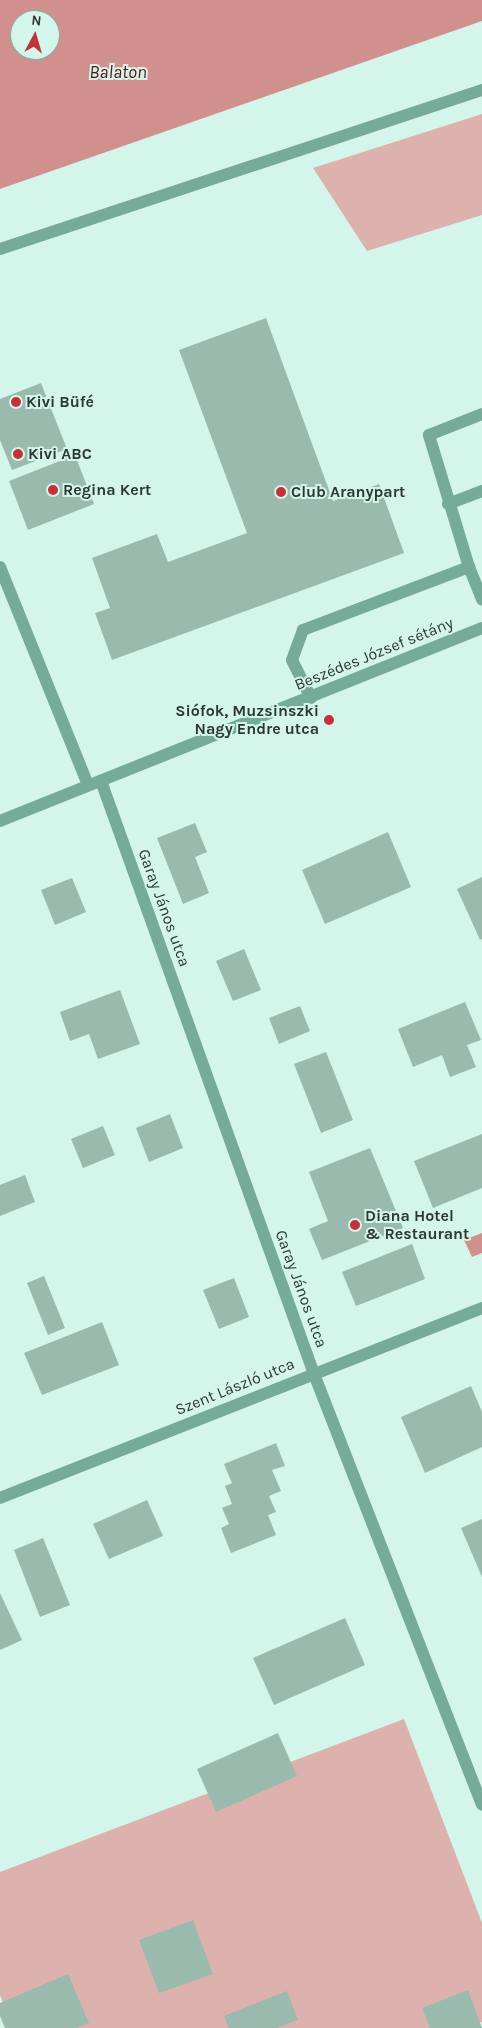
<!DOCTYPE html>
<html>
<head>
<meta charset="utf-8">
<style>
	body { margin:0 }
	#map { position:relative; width:482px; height:2028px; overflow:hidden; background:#d4f5e9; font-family:Karla,sans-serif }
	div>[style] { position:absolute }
	.green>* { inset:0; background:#ddb1ae }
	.water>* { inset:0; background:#d0918e }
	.building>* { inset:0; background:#9abaae }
	.service>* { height:12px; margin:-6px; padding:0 6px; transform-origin:6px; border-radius:6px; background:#76ab99 }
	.pedestrian>* { height:12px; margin:-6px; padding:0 6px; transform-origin:6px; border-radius:6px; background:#76ab99 }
	.minor>* { height:12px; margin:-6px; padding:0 6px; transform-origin:6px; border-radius:6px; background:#76ab99 }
	.dots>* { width:14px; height:14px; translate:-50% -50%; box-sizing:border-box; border:2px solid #d4f5e9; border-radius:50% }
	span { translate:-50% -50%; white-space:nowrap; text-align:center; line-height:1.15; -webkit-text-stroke:4px #d4f5e9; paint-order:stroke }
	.poi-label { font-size:16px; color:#2b3834; font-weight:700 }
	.left { translate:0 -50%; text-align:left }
	.right { translate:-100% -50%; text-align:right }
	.street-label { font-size:16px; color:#2b3834 }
	.water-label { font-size:18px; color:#5c1116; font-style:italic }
	.north { position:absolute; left:10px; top:10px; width:50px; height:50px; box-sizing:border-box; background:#d4f5e9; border:1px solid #90a9a1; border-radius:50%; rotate:6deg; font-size:14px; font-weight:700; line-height:20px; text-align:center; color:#2b3834 }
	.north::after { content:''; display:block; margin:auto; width:18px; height:22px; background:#c2323a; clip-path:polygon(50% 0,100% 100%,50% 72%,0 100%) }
</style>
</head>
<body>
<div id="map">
	<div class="green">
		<i style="clip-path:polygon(482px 114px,482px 215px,367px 251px,313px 168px)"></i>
		<i style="clip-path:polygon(404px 1719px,482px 1923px,482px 2022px,467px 2028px,13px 2028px,0 1995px,0 1872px)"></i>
	</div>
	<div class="water">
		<i style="clip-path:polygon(evenodd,0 0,482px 0,482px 21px,0 189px,0 0,20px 20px,50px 20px,50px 50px,20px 50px,20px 20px)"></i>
		<i style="clip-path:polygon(482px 1233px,482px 1253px,472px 1257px,464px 1240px)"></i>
	</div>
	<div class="building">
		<i style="clip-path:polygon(266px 318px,333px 501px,379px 484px,404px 553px,112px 660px,95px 613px,110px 608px,92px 558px,157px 534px,168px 562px,247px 533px,179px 350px)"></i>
		<i style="clip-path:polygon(41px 383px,67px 449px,12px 470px,0 440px,0 399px)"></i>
		<i style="clip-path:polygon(75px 455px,94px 504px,28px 530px,9px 481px)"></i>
		<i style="clip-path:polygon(195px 823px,207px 852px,195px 857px,209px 893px,183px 904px,157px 838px)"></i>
		<i style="clip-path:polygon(388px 832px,411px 887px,325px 924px,302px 870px)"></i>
		<i style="clip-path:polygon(482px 877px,482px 939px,480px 940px,457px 889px)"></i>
		<i style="clip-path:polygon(72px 878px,86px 912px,55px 925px,41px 890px)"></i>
		<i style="clip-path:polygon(244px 949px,261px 990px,233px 1001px,216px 961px)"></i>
		<i style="clip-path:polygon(120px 990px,140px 1044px,98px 1059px,89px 1034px,70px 1041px,60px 1012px)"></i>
		<i style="clip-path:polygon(465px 1002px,481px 1040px,467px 1045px,476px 1067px,450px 1077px,442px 1055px,413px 1067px,398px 1029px)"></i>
		<i style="clip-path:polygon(300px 1006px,310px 1031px,279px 1044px,269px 1018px)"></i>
		<i style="clip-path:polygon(326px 1052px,353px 1120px,321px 1133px,294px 1064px)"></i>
		<i style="clip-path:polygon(170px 1114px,183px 1148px,149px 1162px,136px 1128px)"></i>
		<i style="clip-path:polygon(103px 1126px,115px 1155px,83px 1168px,71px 1139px)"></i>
		<i style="clip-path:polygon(482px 1134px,482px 1188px,433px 1208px,414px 1161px)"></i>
		<i style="clip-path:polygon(370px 1148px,403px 1228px,322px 1260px,309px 1229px,328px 1221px,309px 1172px)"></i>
		<i style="clip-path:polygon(25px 1175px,35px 1202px,0 1216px,0 1185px)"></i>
		<i style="clip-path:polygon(412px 1244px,425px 1279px,356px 1306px,342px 1272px)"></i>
		<i style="clip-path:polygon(44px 1276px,65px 1328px,48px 1335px,27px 1283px)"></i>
		<i style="clip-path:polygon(234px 1278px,249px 1317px,219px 1329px,203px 1290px)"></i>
		<i style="clip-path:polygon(102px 1322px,119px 1365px,42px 1395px,24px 1353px)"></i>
		<i style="clip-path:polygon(471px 1386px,482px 1412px,482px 1447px,425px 1473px,401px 1417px)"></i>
		<i style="clip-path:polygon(276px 1443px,285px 1466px,272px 1470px,281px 1491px,269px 1496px,276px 1512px,268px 1515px,276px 1535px,231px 1553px,221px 1528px,229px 1524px,222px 1508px,232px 1504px,225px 1486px,232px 1483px,224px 1464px)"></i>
		<i style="clip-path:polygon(147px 1500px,163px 1536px,109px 1559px,93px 1524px)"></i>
		<i style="clip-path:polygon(482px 1519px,482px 1577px,461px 1528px)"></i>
		<i style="clip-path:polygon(43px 1538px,70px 1605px,40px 1617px,14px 1550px)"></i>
		<i style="clip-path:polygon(0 1593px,22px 1640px,0 1650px)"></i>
		<i style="clip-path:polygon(345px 1618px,365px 1665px,274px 1705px,253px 1658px)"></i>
		<i style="clip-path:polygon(278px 1733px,297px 1776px,216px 1812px,197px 1769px)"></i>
		<i style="clip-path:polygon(193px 1920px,213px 1974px,159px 1993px,139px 1940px)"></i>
		<i style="clip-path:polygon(68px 1974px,89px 2023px,77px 2028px,5px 2028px,0 2016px,0 2003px)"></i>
		<i style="clip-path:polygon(468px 1990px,482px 2028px,430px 2028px,422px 2008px)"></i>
		<i style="clip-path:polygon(287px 1991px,298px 2020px,277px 2028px,229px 2028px,224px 2016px)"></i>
	</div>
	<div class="service">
		<i style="left:448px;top:504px;width:36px;rotate:-21deg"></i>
		<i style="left:469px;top:567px;width:138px;rotate:-106.9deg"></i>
		<i style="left:429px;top:435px;width:57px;rotate:-21.6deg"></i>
		<i style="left:311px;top:698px;width:42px;rotate:-116.6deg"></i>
		<i style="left:292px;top:660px;width:32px;rotate:-70deg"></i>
		<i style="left:303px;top:630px;width:178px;rotate:-20.8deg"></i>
		<i style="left:469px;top:567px;width:35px;rotate:68deg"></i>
	</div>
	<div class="pedestrian">
		<i style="left:0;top:249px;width:508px;rotate:-18.26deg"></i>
	</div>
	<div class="minor">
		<i style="left:0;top:567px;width:235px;rotate:68deg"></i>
		<i style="left:101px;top:781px;width:630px;rotate:70.24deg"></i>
		<i style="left:314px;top:1374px;width:462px;rotate:68.7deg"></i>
		<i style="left:0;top:821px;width:519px;rotate:-21.82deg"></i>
		<i style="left:0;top:1498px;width:518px;rotate:-21.51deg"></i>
	</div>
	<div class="dots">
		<i style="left:16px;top:402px;background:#c2323a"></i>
		<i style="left:18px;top:454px;background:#c2323a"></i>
		<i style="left:53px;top:490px;background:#c2323a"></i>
		<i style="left:281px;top:492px;background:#c2323a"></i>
		<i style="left:329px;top:720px;background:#c2323a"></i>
		<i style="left:355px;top:1225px;background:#c2323a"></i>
	</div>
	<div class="poi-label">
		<span class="left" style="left:26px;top:402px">Kivi Büfé</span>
		<span class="left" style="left:28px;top:454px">Kivi ABC</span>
		<span class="left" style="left:63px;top:490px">Regina Kert</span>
		<span class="left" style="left:291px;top:492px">Club Aranypart</span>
		<span class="right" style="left:319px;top:720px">Siófok, Muzsinszki<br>Nagy Endre utca</span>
		<span class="left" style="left:365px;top:1225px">Diana Hotel<br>&amp; Restaurant</span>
	</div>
	<div class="street-label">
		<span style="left:374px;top:654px;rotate:-22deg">Beszédes József sétány</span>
		<span style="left:164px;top:908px;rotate:70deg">Garay János utca</span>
		<span style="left:301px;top:1289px;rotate:70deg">Garay János utca</span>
		<span style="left:235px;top:1387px;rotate:-22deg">Szent László utca</span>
	</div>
	<div class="water-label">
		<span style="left:118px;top:72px">Balaton</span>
	</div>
	<div class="north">N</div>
</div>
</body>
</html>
